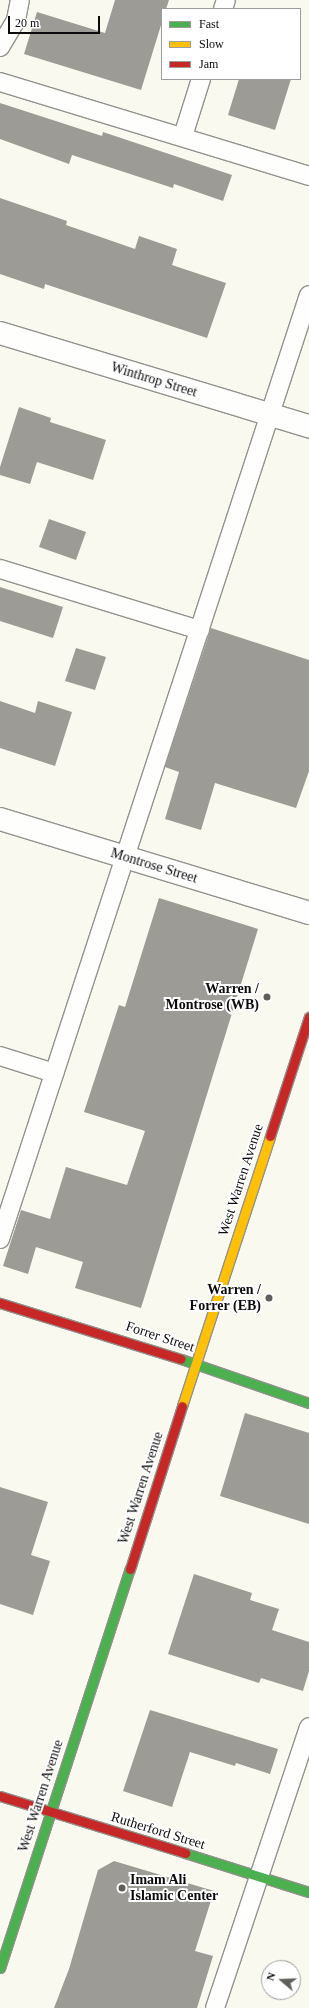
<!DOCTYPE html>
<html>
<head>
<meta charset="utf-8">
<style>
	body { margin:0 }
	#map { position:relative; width:309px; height:2008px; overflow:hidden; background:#faf9ef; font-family:Georgia,serif }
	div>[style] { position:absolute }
	.building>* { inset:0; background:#9c9b95 }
	.roads { filter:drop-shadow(1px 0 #93928e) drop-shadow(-1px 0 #93928e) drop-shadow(0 1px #93928e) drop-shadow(0 -1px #93928e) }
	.lane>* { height:18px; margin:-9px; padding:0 9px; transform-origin:9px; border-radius:9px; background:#fefefd }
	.street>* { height:22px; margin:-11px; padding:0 11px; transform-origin:11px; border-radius:11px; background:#fefefd }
	.fast>* { height:9px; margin:-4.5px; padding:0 4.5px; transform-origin:4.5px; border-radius:4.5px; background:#4caf50 }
	.slow>* { height:9px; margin:-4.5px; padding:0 4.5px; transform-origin:4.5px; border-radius:4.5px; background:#ffc107 }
	.jam>* { height:9px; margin:-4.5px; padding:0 4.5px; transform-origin:4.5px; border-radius:4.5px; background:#c62828 }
	.dots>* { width:11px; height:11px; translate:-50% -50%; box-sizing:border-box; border:2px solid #fff; border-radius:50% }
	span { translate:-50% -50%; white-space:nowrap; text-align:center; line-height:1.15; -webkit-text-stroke:4px #fff; paint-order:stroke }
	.street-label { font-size:14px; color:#0b0b0b }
	.poi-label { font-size:14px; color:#0b0b0b; font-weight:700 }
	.right { translate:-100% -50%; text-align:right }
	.left { translate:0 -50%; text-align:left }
	.legend { position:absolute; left:161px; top:8px; width:140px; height:72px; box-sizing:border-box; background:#fff; border:1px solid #9d9d9d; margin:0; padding:5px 7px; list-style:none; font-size:12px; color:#0b0b0b }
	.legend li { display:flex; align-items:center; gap:8px; height:20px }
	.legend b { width:20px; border:1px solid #9d9d9d }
	.north { position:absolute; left:261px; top:1960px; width:40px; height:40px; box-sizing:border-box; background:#fff; border:1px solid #9d9d9d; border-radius:50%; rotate:289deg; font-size:11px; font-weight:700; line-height:16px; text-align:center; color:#0b0b0b }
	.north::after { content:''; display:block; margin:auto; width:14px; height:18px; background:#5f5e5b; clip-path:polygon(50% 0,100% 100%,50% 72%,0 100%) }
	.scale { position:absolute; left:8px; top:16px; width:92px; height:18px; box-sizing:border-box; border:2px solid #0b0b0b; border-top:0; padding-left:5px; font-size:12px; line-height:14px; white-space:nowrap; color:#0b0b0b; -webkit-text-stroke:3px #fff; paint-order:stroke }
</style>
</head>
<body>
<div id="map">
	<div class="building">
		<i style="clip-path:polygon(115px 0,169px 0,166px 9px,162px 9px,162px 22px,141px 90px,24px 54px,37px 12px,105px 33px)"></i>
		<i style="clip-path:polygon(239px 79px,291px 79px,275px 130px,228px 115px)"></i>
		<i style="clip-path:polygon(0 103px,102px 136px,103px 132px,232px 175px,223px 201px,174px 184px,173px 188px,72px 155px,69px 164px,0 139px)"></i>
		<i style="clip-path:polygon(0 198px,67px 221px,66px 225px,135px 249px,139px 236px,177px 249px,172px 265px,226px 283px,207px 338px,45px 284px,44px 289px,0 274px)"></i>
		<i style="clip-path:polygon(19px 407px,51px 418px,50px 422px,106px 440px,93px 480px,37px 462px,30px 484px,0 475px,0 467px)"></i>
		<i style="clip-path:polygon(49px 519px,86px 532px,76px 560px,39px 547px)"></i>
		<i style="clip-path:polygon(0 587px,63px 607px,53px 638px,0 621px)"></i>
		<i style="clip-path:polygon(211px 628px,309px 660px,309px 771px,296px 808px,215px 783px,201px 830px,165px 819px,179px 772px,165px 767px)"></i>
		<i style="clip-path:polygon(76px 648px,106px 657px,95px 690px,65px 681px)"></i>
		<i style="clip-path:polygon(0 701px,35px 713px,38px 701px,72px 712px,55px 766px,0 748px)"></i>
		<i style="clip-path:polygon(159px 898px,258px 929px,141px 1308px,75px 1288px,83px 1262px,36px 1247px,28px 1274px,3px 1266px,21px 1210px,50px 1219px,66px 1167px,127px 1185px,145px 1131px,84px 1112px,119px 1005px,125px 1007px)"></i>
		<i style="clip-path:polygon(245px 1413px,309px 1433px,309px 1524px,220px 1496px)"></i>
		<i style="clip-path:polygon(0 1487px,48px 1502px,31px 1555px,50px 1561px,33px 1615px,0 1604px)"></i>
		<i style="clip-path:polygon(194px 1574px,252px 1593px,250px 1600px,279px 1609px,272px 1630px,309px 1642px,309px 1671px,303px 1691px,261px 1678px,259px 1683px,168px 1654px)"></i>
		<i style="clip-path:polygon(150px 1710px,278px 1749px,270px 1774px,236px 1763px,235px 1766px,190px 1752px,172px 1807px,123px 1791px)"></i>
		<i style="clip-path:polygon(114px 1861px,214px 1891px,195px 1951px,213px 1956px,197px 2008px,54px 2008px,69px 1969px,98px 1870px)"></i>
	</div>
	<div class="roads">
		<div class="lane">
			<i style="left:223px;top:9px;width:9px;rotate:-72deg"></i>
			<i style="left:0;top:47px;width:31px;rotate:-59deg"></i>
			<i style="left:16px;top:20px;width:20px;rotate:-79deg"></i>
			<i style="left:0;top:82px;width:323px;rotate:16.9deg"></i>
			<i style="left:183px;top:136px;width:60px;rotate:-72.5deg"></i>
			<i style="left:0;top:569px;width:209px;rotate:17deg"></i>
			<i style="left:0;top:1056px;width:57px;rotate:17.5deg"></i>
			<i style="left:0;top:1239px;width:993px;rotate:-71.88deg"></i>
			<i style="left:215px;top:2008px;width:296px;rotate:-71.5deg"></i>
		</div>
		<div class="street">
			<i style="left:0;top:333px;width:323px;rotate:16.8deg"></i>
			<i style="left:0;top:819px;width:323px;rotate:16.9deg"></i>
		</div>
		<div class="fast">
			<i style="left:181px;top:1359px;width:135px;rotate:19deg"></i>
			<i style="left:185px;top:1853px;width:130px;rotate:17.5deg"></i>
			<i style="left:0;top:1968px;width:420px;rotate:-72deg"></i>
		</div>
		<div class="slow">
			<i style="left:182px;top:1406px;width:284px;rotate:-71.9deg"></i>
		</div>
		<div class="jam">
			<i style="left:270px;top:1136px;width:125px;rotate:-71.9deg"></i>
			<i style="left:0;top:1303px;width:189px;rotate:17.2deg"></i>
			<i style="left:130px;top:1569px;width:171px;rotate:-72.3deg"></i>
			<i style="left:0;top:1796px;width:194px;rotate:17.1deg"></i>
		</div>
	</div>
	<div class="dots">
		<i style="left:267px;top:997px;background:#5f5e5b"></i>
		<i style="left:269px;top:1298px;background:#5f5e5b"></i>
		<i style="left:122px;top:1888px;background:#5f5e5b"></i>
	</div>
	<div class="street-label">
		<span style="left:154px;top:380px;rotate:17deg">Winthrop Street</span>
		<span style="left:154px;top:866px;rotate:17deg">Montrose Street</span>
		<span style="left:241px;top:1180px;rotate:-72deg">West Warren Avenue</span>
		<span style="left:160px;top:1337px;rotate:18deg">Forrer Street</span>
		<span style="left:141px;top:1488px;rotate:-72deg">West Warren Avenue</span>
		<span style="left:41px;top:1796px;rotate:-72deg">West Warren Avenue</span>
		<span style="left:158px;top:1831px;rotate:17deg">Rutherford Street</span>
	</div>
	<div class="poi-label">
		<span class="right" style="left:259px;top:997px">Warren /<br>Montrose (WB)</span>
		<span class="right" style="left:261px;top:1298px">Warren /<br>Forrer (EB)</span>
		<span class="left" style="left:130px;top:1888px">Imam Ali<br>Islamic Center</span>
	</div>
	<ul class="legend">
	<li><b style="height:5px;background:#4caf50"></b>Fast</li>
	<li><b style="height:5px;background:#ffc107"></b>Slow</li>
	<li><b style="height:5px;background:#c62828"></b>Jam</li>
	</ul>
	<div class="north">N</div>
	<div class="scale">20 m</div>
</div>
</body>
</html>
